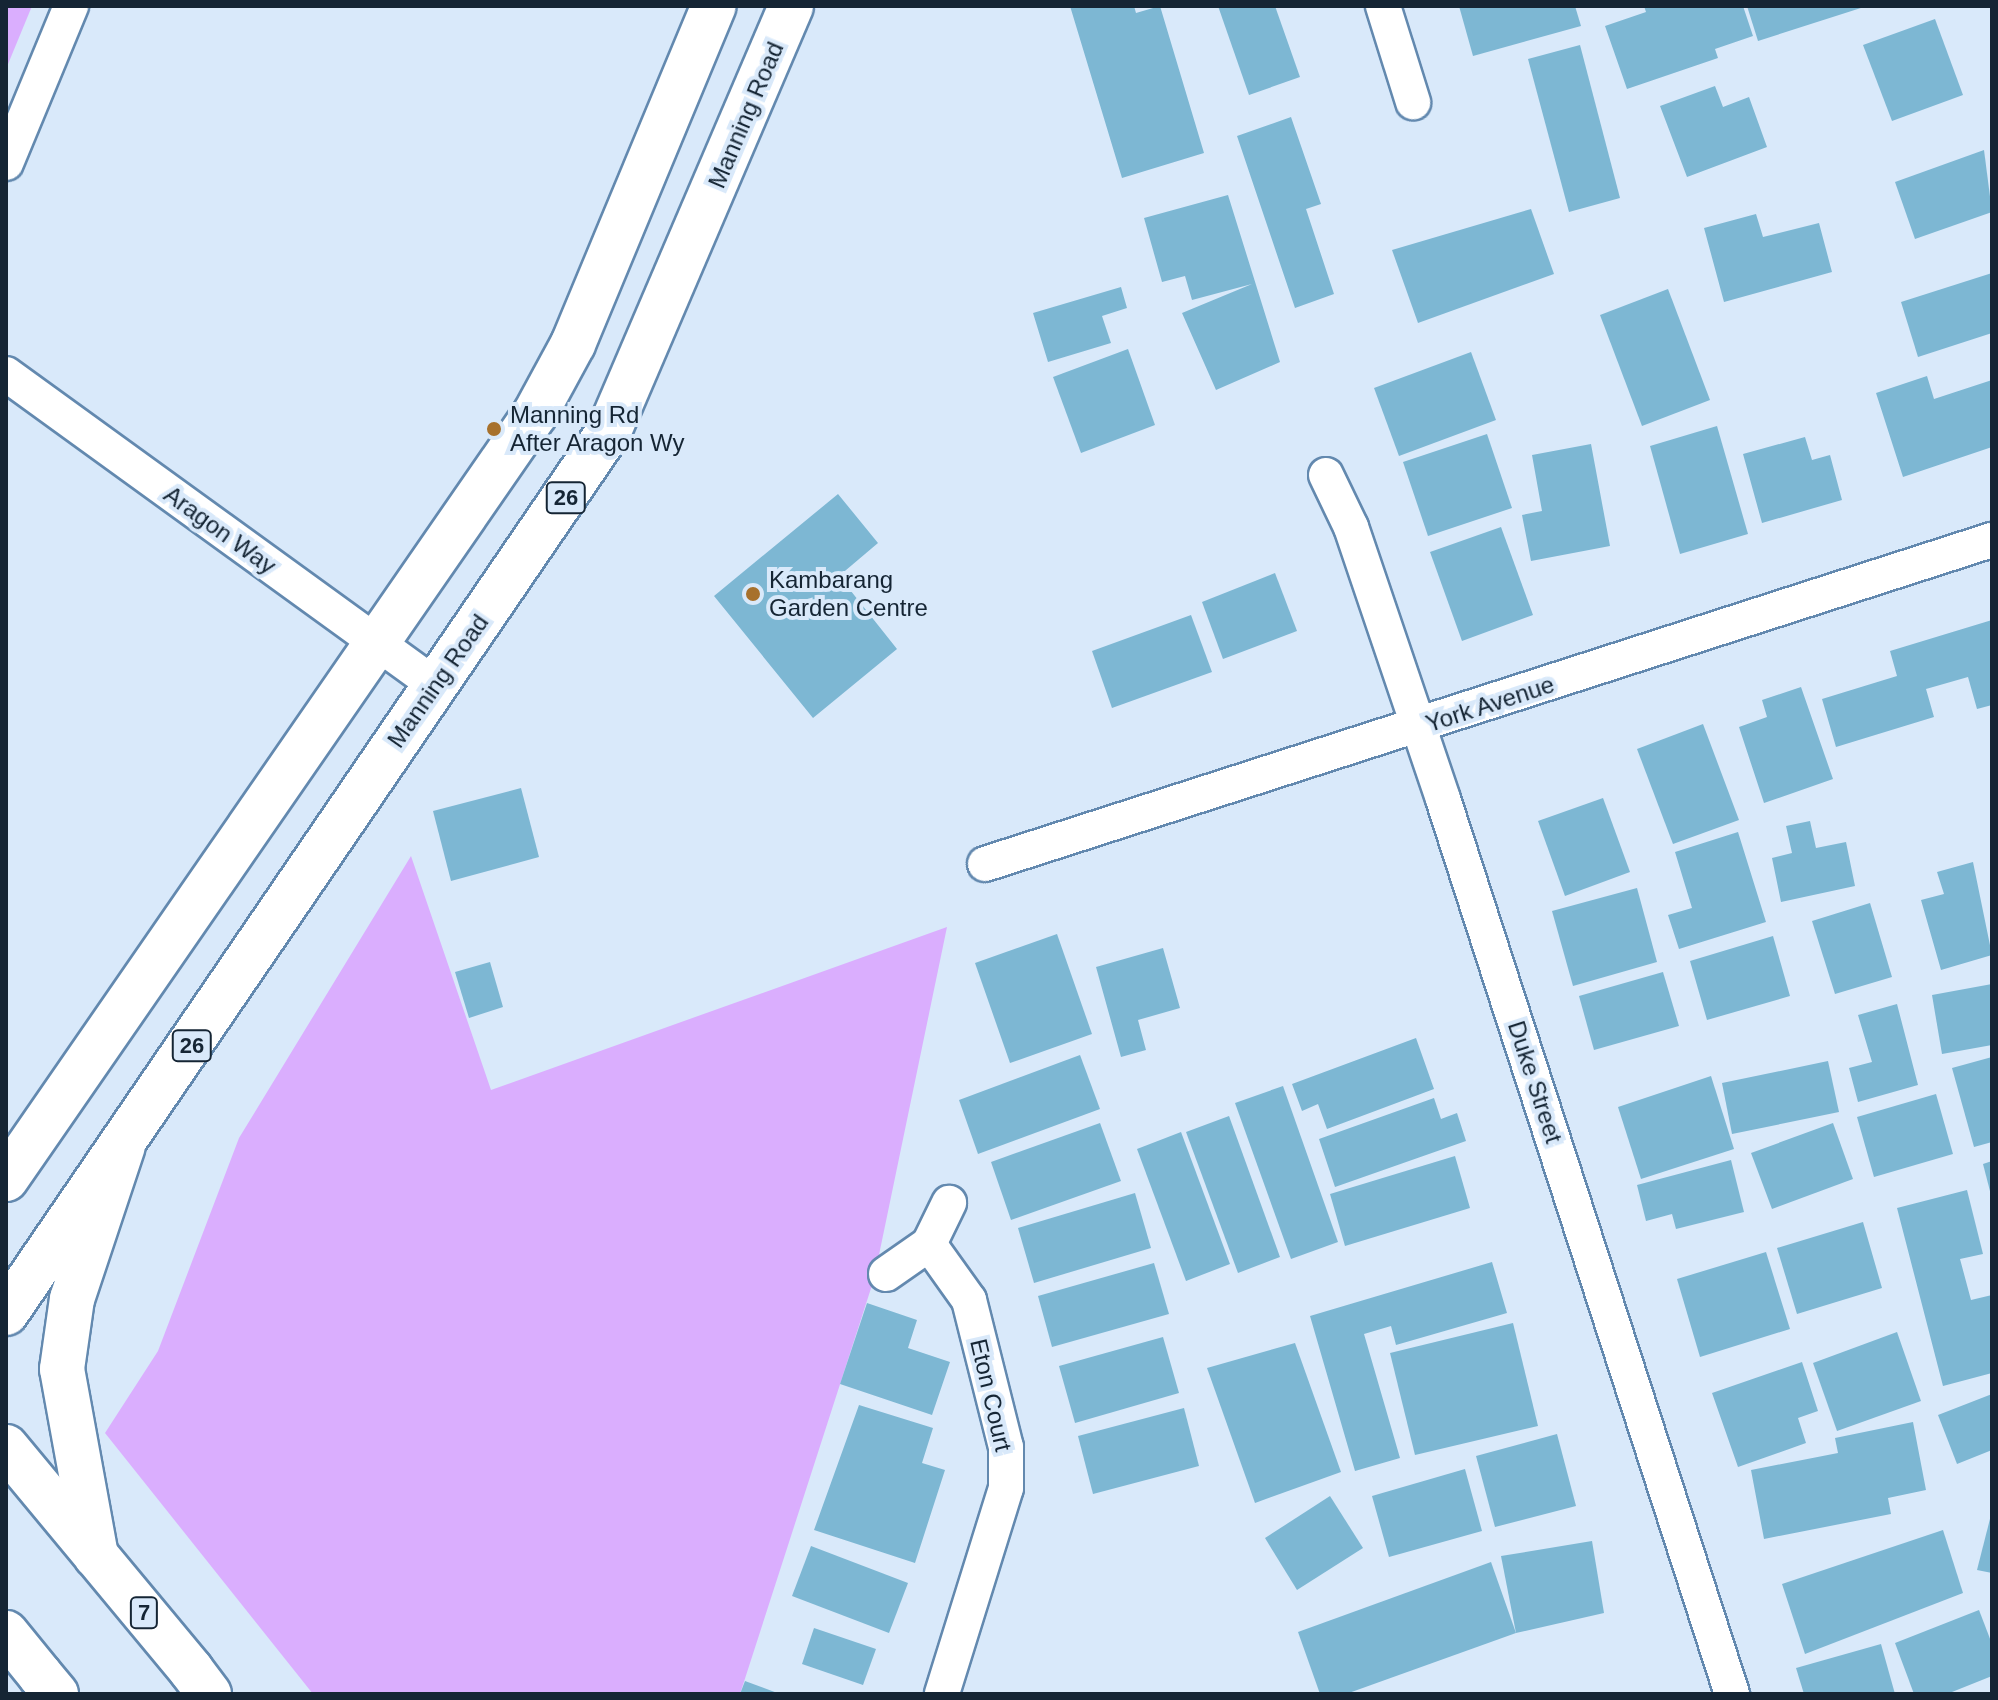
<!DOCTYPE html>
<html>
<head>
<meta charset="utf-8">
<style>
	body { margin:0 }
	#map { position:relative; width:1998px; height:1700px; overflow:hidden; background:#d9e9fa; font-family:Helvetica,sans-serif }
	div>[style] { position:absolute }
	.green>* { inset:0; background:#daaefe }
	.building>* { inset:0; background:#7db7d3 }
	.roads { filter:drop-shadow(2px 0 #6389af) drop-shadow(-2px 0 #6389af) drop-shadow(0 2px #6389af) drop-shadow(0 -2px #6389af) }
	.minor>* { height:34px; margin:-17px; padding:0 17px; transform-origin:17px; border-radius:17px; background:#fff }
	.primary>* { height:44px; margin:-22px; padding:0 22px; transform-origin:22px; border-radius:22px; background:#fff }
	.trunk>* { height:44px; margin:-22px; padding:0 22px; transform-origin:22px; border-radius:22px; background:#fff }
	.motorway>* { height:44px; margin:-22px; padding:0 22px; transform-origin:22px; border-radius:22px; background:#fff }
	.dots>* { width:22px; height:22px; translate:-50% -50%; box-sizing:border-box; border:4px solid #d9e9fa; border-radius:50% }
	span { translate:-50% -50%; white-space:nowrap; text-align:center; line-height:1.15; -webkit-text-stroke:8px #d9e9fa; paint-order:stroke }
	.shield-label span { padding:2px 6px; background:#d9e9fa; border:2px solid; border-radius:6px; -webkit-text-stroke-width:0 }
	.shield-label { font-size:22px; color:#152534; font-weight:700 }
	.street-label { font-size:24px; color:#152534 }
	.poi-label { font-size:24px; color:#152534 }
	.left { translate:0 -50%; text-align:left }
	.frame { position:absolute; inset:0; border:8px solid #152534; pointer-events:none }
</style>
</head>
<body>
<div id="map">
	<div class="green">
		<i style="clip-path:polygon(6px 6px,32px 6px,6px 69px)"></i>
		<i style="clip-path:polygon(411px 856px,491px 1090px,947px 927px,874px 1279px,740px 1694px,313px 1694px,105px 1433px,158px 1351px,239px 1138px)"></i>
	</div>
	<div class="building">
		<i style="clip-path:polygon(1070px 6px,1134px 6px,1136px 13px,1160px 6px,1204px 153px,1122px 178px)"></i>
		<i style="clip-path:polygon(1218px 6px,1275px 6px,1300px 77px,1249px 95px)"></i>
		<i style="clip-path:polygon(1459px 6px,1575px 6px,1581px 26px,1473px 56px)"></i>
		<i style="clip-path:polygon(1644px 6px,1743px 6px,1753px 36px,1715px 49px,1718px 58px,1627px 89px,1605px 26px,1646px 12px)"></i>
		<i style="clip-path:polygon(1747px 6px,1864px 6px,1864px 7px,1758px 41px)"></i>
		<i style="clip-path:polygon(1935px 19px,1963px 95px,1892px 121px,1863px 45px)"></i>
		<i style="clip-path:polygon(1580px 45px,1620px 198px,1569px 212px,1528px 59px)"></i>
		<i style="clip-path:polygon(1715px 86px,1723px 107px,1749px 97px,1767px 147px,1687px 177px,1660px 106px)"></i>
		<i style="clip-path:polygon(1291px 117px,1321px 204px,1306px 209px,1334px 294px,1295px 308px,1237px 136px)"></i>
		<i style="clip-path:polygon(1984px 150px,1992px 212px,1915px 239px,1895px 182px)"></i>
		<i style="clip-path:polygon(1228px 195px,1280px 362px,1216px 390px,1182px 313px,1252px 284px,1192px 300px,1185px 276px,1162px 282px,1144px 218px)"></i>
		<i style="clip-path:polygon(1531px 209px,1554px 274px,1418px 323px,1392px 250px)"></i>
		<i style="clip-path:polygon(1756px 214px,1763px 237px,1819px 223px,1832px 272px,1724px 302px,1704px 228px)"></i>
		<i style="clip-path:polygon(1992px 273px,1992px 333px,1918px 357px,1901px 302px)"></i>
		<i style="clip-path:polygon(1121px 287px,1127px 308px,1102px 316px,1111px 343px,1048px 362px,1033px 313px)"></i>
		<i style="clip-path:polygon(1668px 289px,1710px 400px,1642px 426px,1600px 315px)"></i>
		<i style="clip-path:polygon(1128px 349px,1155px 425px,1081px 453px,1053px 377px)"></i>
		<i style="clip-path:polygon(1471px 352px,1496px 420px,1399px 456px,1374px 388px)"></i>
		<i style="clip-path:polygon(1927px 376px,1934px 399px,1992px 380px,1992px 447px,1903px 477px,1876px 393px)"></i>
		<i style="clip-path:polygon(1717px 426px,1748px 534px,1680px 554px,1650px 446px)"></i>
		<i style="clip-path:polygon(1487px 434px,1512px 508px,1428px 536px,1403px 462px)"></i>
		<i style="clip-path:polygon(1805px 437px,1812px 460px,1830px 455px,1842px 500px,1762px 523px,1743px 454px)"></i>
		<i style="clip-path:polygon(1591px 444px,1610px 546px,1531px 561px,1522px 515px,1542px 511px,1532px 455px)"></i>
		<i style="clip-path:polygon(838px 494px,878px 543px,839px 576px,897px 649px,813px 718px,714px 596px)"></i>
		<i style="clip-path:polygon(1501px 527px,1533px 615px,1462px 641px,1430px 552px)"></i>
		<i style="clip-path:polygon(1275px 573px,1297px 631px,1223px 659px,1202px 602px)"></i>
		<i style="clip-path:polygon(1191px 615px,1212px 672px,1112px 708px,1092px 651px)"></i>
		<i style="clip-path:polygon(1992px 620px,1992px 705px,1977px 709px,1968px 677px,1926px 689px,1934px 717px,1836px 747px,1822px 699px,1897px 676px,1890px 651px)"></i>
		<i style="clip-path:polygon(1801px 687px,1833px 779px,1764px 803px,1739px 727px,1767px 717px,1762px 700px)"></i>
		<i style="clip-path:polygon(1703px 724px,1739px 820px,1673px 844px,1637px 749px)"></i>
		<i style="clip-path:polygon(521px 788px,539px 857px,451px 881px,433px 811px)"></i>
		<i style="clip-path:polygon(1603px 798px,1630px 872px,1565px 896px,1538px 821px)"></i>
		<i style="clip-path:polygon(1810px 821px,1816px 848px,1846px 842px,1855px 886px,1781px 902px,1772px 858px,1792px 853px,1786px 826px)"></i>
		<i style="clip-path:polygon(1738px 832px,1766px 922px,1679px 949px,1668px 915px,1692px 908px,1675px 852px)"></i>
		<i style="clip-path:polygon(1973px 862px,1992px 955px,1941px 970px,1921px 900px,1944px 894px,1937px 872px)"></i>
		<i style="clip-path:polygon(1637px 888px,1657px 962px,1573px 986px,1552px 911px)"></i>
		<i style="clip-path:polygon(1870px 903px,1892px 977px,1835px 994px,1812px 921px)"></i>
		<i style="clip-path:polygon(1057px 934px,1092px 1034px,1010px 1063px,975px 963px)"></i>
		<i style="clip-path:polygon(1773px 936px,1790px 996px,1707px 1020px,1690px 961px)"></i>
		<i style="clip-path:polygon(1163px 948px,1180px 1008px,1138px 1020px,1146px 1050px,1121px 1057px,1096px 967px)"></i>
		<i style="clip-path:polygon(490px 962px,503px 1007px,469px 1018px,455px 972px)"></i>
		<i style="clip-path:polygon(1663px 972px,1679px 1026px,1594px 1050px,1579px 996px)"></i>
		<i style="clip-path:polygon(1992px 984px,1992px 1045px,1942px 1054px,1932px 995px)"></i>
		<i style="clip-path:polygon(1897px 1004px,1918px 1085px,1858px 1102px,1849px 1068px,1872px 1062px,1858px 1015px)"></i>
		<i style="clip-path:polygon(1416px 1038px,1434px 1089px,1327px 1129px,1318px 1104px,1302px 1111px,1292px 1084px)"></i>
		<i style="clip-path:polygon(1080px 1055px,1100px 1109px,978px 1154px,959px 1100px)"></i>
		<i style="clip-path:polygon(1992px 1057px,1992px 1142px,1974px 1147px,1952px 1068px)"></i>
		<i style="clip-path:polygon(1828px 1061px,1839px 1112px,1732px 1134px,1722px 1083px)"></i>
		<i style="clip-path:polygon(1711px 1076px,1734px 1149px,1641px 1179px,1618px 1107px)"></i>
		<i style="clip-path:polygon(1283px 1086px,1338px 1242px,1291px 1259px,1235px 1103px)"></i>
		<i style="clip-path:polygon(1936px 1094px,1953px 1154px,1874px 1177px,1857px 1117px)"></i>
		<i style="clip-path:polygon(1434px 1098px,1441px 1119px,1457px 1113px,1466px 1141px,1335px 1187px,1319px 1139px)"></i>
		<i style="clip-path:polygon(1229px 1116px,1280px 1257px,1238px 1273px,1186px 1132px)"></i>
		<i style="clip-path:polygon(1100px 1123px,1121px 1181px,1011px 1220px,991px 1162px)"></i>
		<i style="clip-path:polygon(1833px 1123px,1853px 1179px,1772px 1209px,1751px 1153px)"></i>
		<i style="clip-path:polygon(1181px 1132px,1230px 1264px,1186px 1281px,1137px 1149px)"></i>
		<i style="clip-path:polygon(1455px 1156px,1470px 1208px,1345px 1246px,1330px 1194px)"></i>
		<i style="clip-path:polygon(1731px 1160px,1744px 1212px,1676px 1229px,1672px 1214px,1646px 1221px,1637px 1185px)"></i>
		<i style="clip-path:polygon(1992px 1161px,1992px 1195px,1991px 1195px,1983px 1164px)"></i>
		<i style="clip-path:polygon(1967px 1190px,1983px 1254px,1960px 1259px,1971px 1300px,1992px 1295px,1992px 1373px,1943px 1386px,1897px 1208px)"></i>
		<i style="clip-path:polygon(1135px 1193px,1151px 1248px,1034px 1283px,1018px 1228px)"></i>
		<i style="clip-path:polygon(1863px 1222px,1882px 1288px,1797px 1314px,1777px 1248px)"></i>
		<i style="clip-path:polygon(1766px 1252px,1790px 1329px,1700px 1357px,1677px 1279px)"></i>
		<i style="clip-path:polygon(1492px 1262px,1507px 1313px,1396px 1345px,1391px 1326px,1364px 1334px,1400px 1458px,1355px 1471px,1310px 1316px)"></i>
		<i style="clip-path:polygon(1154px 1263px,1169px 1314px,1052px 1347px,1038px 1296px)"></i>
		<i style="clip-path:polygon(867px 1303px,917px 1320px,908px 1348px,950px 1362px,932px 1415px,840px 1384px)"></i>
		<i style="clip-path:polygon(1513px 1323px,1538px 1426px,1415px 1455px,1390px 1353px)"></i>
		<i style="clip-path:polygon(1897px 1332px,1921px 1401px,1837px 1431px,1813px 1363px)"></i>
		<i style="clip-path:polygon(1163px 1337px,1179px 1393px,1075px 1423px,1059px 1366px)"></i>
		<i style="clip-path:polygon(1295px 1343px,1341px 1472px,1255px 1503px,1207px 1368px)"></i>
		<i style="clip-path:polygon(1802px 1362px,1818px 1411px,1798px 1418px,1806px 1443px,1738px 1467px,1712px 1393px)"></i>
		<i style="clip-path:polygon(1992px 1394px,1992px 1450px,1957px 1464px,1938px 1415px)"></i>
		<i style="clip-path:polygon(859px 1405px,933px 1428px,922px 1463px,945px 1470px,915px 1563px,814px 1530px)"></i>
		<i style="clip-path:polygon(1184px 1408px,1199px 1466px,1093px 1494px,1078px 1436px)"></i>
		<i style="clip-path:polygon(1913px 1422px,1926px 1490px,1888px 1498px,1891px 1514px,1764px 1539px,1751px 1470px,1838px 1453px,1835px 1438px)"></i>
		<i style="clip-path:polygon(1557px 1434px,1576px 1506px,1495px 1527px,1476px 1456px)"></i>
		<i style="clip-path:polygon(1465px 1469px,1482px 1531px,1389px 1557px,1372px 1496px)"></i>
		<i style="clip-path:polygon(1330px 1496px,1363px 1548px,1297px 1590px,1265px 1538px)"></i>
		<i style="clip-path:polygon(1992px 1511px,1992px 1573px,1977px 1570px)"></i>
		<i style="clip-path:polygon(1943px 1530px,1963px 1593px,1805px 1654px,1782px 1584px)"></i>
		<i style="clip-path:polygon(1592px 1541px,1604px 1613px,1516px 1633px,1501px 1556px)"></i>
		<i style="clip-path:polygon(811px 1546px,908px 1583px,889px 1633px,792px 1596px)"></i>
		<i style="clip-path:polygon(1491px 1562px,1516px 1633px,1346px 1694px,1320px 1694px,1298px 1632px)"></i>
		<i style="clip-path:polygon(1979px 1610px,1992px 1644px,1992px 1676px,1947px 1694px,1914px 1694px,1895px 1643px)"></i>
		<i style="clip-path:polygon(814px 1628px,876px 1649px,863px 1685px,802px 1664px)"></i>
		<i style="clip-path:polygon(1881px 1644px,1895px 1694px,1804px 1694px,1796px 1668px)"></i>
		<i style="clip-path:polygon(745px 1681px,780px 1694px,740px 1694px)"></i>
	</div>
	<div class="roads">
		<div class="minor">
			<i style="left:1383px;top:6px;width:101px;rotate:72.6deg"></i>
			<i style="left:6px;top:163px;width:170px;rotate:-67.5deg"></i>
			<i style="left:6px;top:374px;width:528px;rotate:35.92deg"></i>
			<i style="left:1326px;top:475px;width:58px;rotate:64.3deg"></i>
			<i style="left:1351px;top:527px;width:287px;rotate:71.3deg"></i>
			<i style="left:1443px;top:799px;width:941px;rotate:72.1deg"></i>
			<i style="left:985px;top:864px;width:1058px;rotate:-17.84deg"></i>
			<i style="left:929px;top:1244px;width:69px;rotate:54.5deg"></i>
			<i style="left:969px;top:1300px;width:152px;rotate:75.9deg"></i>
			<i style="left:1006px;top:1447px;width:41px;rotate:90deg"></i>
			<i style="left:1006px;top:1488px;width:216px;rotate:107.3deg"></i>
			<i style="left:886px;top:1274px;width:52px;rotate:-34.9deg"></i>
			<i style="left:929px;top:1244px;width:46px;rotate:-64deg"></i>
		</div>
		<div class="primary">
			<i style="left:6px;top:1179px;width:930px;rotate:-55.34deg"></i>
			<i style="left:535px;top:414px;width:80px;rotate:-61.5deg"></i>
			<i style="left:573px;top:344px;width:366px;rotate:-67.4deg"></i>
			<i style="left:6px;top:1313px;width:1068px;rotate:-55.64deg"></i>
			<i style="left:609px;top:431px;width:462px;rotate:-66.8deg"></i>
		</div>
		<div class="trunk">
			<i style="left:6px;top:1447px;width:290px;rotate:50.3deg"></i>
			<i style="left:96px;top:1556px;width:190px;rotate:-100.3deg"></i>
			<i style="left:62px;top:1369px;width:71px;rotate:-81.9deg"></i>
			<i style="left:72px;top:1299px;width:161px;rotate:-71.6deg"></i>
			<i style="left:6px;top:1633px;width:54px;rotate:51deg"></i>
		</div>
		<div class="motorway">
			<i style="left:191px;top:1670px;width:30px;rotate:53deg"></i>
			<i style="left:40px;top:1675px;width:25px;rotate:50deg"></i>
		</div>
	</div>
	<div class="dots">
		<i style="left:494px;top:429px;background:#a7712c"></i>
		<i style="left:753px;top:594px;background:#a7712c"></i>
	</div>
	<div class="shield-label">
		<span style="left:566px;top:498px">26</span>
		<span style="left:192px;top:1046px">26</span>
		<span style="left:144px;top:1613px">7</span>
	</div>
	<div class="street-label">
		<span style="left:746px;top:115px;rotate:-67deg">Manning Road</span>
		<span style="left:220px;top:530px;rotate:36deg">Aragon Way</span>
		<span style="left:438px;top:681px;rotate:-55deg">Manning Road</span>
		<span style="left:1490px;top:704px;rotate:-18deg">York Avenue</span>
		<span style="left:1535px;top:1082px;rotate:72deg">Duke Street</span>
		<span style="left:991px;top:1395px;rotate:77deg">Eton Court</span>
	</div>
	<div class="poi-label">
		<span class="left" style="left:510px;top:429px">Manning Rd<br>After Aragon Wy</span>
		<span class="left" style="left:769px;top:594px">Kambarang<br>Garden Centre</span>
	</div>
	<div class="frame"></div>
</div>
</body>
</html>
